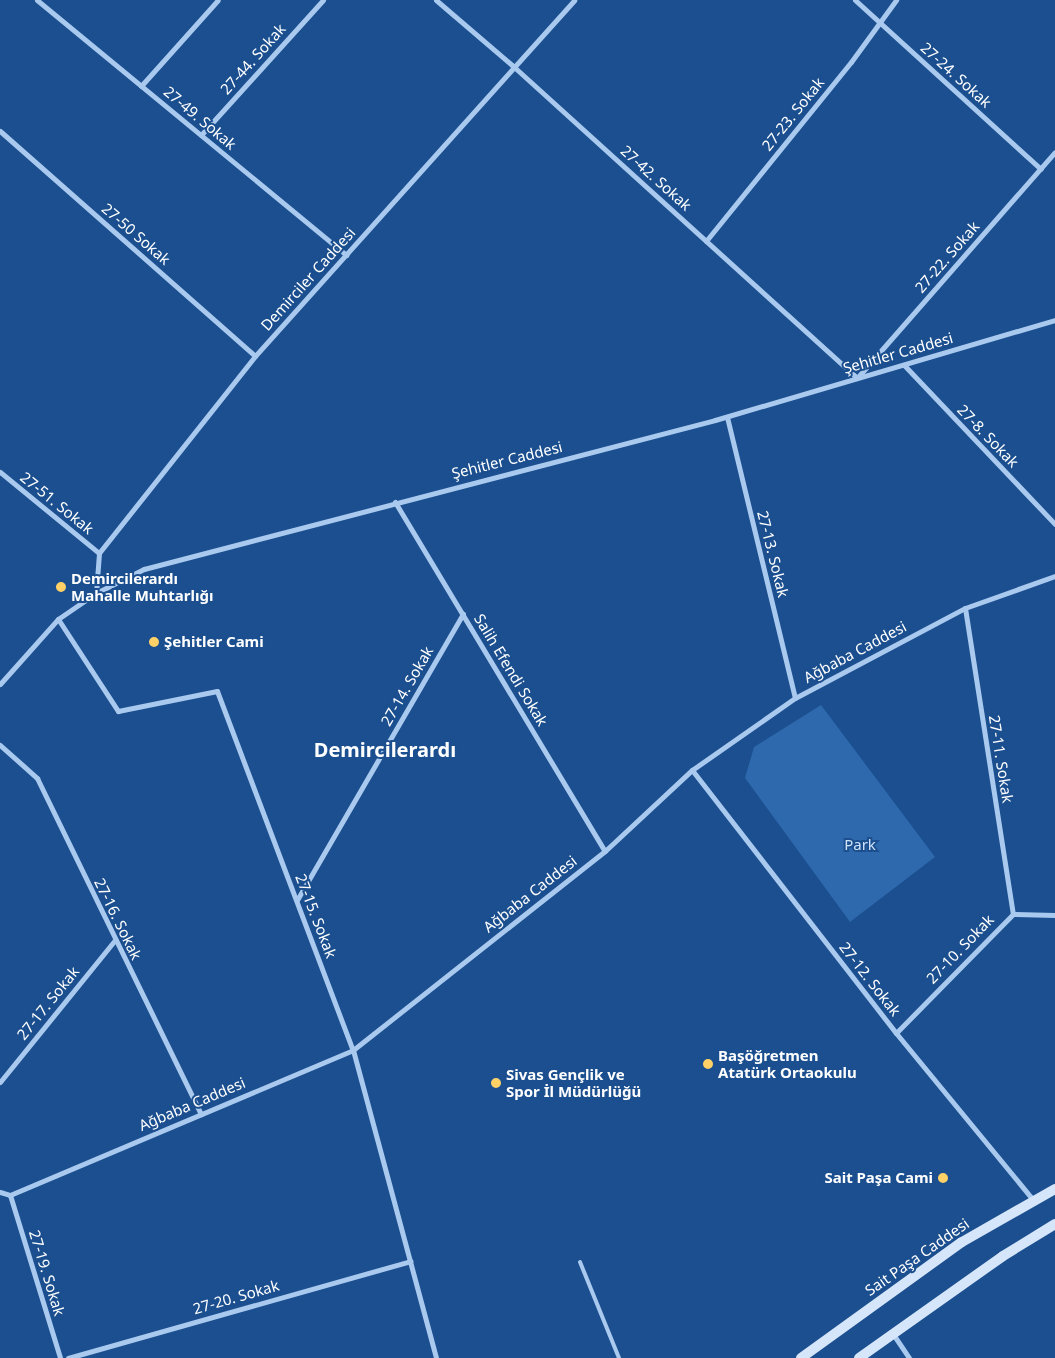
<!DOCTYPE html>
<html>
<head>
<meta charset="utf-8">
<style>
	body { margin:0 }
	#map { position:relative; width:1055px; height:1358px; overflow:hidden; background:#1b4f8f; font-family:"Noto Sans",sans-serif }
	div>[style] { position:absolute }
	.green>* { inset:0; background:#2e69ad }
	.lane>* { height:4px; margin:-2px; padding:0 2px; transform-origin:2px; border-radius:2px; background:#a9c9ee }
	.street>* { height:5px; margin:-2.5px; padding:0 2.5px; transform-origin:2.5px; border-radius:2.5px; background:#a9c9ee }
	.secondary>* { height:10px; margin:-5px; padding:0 5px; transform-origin:5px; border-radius:5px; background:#d6e6fa }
	.dots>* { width:14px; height:14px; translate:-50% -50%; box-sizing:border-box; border:2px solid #1b4f8f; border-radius:50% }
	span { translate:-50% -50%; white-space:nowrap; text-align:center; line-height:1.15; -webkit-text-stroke:4px #1b4f8f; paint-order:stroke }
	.street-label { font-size:15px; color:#fff }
	.poi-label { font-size:15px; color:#fff; font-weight:700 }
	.left { translate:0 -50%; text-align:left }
	.right { translate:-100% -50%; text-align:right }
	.park-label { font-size:15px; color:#cfe3fa }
	.district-label { font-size:20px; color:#fff; font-weight:700 }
</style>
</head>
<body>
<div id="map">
	<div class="green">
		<i style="clip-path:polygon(821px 705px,935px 857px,850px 922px,745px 778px,754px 747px)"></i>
	</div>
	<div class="lane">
		<i style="left:580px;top:1262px;width:104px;rotate:67.9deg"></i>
	</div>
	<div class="street">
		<i style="left:37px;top:0;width:401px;rotate:39.5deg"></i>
		<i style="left:436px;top:0;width:101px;rotate:40.6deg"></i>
		<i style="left:513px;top:66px;width:464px;rotate:42.2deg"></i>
		<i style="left:857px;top:378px;width:300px;rotate:-48.8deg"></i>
		<i style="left:855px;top:0;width:251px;rotate:42.3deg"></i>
		<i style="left:141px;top:86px;width:115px;rotate:-48.2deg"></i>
		<i style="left:0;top:131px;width:340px;rotate:41.4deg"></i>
		<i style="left:201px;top:135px;width:182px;rotate:-47.9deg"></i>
		<i style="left:706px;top:241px;width:230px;rotate:-51deg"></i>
		<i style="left:851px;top:62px;width:77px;rotate:-54deg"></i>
		<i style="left:904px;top:365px;width:219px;rotate:46.5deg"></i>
		<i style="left:727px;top:417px;width:289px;rotate:76.4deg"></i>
		<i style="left:0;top:472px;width:128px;rotate:39.3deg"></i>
		<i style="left:395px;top:502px;width:407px;rotate:59deg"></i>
		<i style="left:96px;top:593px;width:40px;rotate:-85.7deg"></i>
		<i style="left:99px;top:553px;width:251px;rotate:-51.6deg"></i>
		<i style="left:255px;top:356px;width:478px;rotate:-48.1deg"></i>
		<i style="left:965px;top:608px;width:310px;rotate:81.1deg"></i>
		<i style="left:58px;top:619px;width:110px;rotate:56.9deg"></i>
		<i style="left:118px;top:711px;width:101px;rotate:-11.4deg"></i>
		<i style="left:217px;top:691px;width:384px;rotate:69.3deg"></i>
		<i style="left:353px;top:1050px;width:319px;rotate:74.9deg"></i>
		<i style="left:0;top:684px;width:87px;rotate:-48.3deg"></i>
		<i style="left:58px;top:619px;width:46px;rotate:-34.4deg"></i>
		<i style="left:96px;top:593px;width:54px;rotate:-26.6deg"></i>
		<i style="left:144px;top:569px;width:590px;rotate:-14.62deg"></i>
		<i style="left:715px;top:420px;width:354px;rotate:-16.4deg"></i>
		<i style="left:0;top:745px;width:50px;rotate:41.7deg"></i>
		<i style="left:37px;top:778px;width:374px;rotate:64deg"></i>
		<i style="left:692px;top:770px;width:333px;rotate:52.2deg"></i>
		<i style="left:896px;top:1033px;width:216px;rotate:50.6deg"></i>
		<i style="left:297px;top:900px;width:331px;rotate:-59.9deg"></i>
		<i style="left:896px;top:1033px;width:167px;rotate:-45.5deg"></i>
		<i style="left:1013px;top:914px;width:42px;rotate:1.4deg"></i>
		<i style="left:0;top:1082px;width:183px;rotate:-51deg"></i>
		<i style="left:0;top:1192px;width:10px;rotate:17deg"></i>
		<i style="left:10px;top:1195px;width:372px;rotate:-22.9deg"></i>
		<i style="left:353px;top:1050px;width:321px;rotate:-38.3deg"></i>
		<i style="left:605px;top:851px;width:119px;rotate:-43deg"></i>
		<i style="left:692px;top:770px;width:126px;rotate:-35deg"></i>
		<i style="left:795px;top:698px;width:192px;rotate:-27.9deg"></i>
		<i style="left:965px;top:608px;width:96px;rotate:-19.6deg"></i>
		<i style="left:10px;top:1195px;width:170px;rotate:72.9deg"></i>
		<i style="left:893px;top:1334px;width:29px;rotate:56deg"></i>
		<i style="left:68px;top:1358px;width:356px;rotate:-15.8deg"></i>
	</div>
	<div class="secondary">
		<i style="left:801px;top:1358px;width:198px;rotate:-35.8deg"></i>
		<i style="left:962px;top:1242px;width:107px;rotate:-29.7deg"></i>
		<i style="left:859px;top:1358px;width:176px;rotate:-35.3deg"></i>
		<i style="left:1003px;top:1256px;width:61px;rotate:-31.6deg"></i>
	</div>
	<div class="dots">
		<i style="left:61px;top:587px;background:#ffd166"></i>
		<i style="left:154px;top:642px;background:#ffd166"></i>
		<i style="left:708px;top:1064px;background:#ffd166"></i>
		<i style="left:496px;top:1083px;background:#ffd166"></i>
		<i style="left:943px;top:1178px;background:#ffd166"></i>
	</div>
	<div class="street-label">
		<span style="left:253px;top:59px;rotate:-48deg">27-44. Sokak</span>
		<span style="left:956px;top:75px;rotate:42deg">27-24. Sokak</span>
		<span style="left:793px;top:114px;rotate:-51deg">27-23. Sokak</span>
		<span style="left:200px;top:118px;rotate:40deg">27-49. Sokak</span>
		<span style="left:656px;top:178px;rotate:42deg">27-42. Sokak</span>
		<span style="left:136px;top:234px;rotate:41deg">27-50 Sokak</span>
		<span style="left:947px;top:257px;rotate:-49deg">27-22. Sokak</span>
		<span style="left:308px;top:279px;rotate:-48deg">Demirciler Caddesi</span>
		<span style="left:898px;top:353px;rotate:-16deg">Şehitler Caddesi</span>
		<span style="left:988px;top:436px;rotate:46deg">27-8. Sokak</span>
		<span style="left:507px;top:460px;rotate:-14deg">Şehitler Caddesi</span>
		<span style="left:57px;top:503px;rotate:39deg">27-51. Sokak</span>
		<span style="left:773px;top:554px;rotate:76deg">27-13. Sokak</span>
		<span style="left:855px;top:652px;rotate:-28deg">Ağbaba Caddesi</span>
		<span style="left:511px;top:670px;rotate:59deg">Salih Efendi Sokak</span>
		<span style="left:407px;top:686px;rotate:-60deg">27-14. Sokak</span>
		<span style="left:1001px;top:759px;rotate:81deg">27-11. Sokak</span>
		<span style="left:530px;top:894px;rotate:-38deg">Ağbaba Caddesi</span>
		<span style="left:316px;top:916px;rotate:69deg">27-15. Sokak</span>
		<span style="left:118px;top:919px;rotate:64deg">27-16. Sokak</span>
		<span style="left:960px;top:949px;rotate:-46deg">27-10. Sokak</span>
		<span style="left:870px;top:979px;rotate:52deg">27-12. Sokak</span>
		<span style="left:48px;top:1003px;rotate:-51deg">27-17. Sokak</span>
		<span style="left:192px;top:1104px;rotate:-23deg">Ağbaba Caddesi</span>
		<span style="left:917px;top:1257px;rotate:-35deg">Sait Paşa Caddesi</span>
		<span style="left:47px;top:1273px;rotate:73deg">27-19. Sokak</span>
		<span style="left:236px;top:1297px;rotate:-16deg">27-20. Sokak</span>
	</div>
	<div class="poi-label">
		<span class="left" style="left:71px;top:587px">Demircilerardı<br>Mahalle Muhtarlığı</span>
		<span class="left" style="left:164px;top:642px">Şehitler Cami</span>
		<span class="left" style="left:718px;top:1064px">Başöğretmen<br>Atatürk Ortaokulu</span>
		<span class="left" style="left:506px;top:1083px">Sivas Gençlik ve<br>Spor İl Müdürlüğü</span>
		<span class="right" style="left:933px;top:1178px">Sait Paşa Cami</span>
	</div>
	<div class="park-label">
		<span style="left:860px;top:845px">Park</span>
	</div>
	<div class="district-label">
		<span style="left:385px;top:749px">Demircilerardı</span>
	</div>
</div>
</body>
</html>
